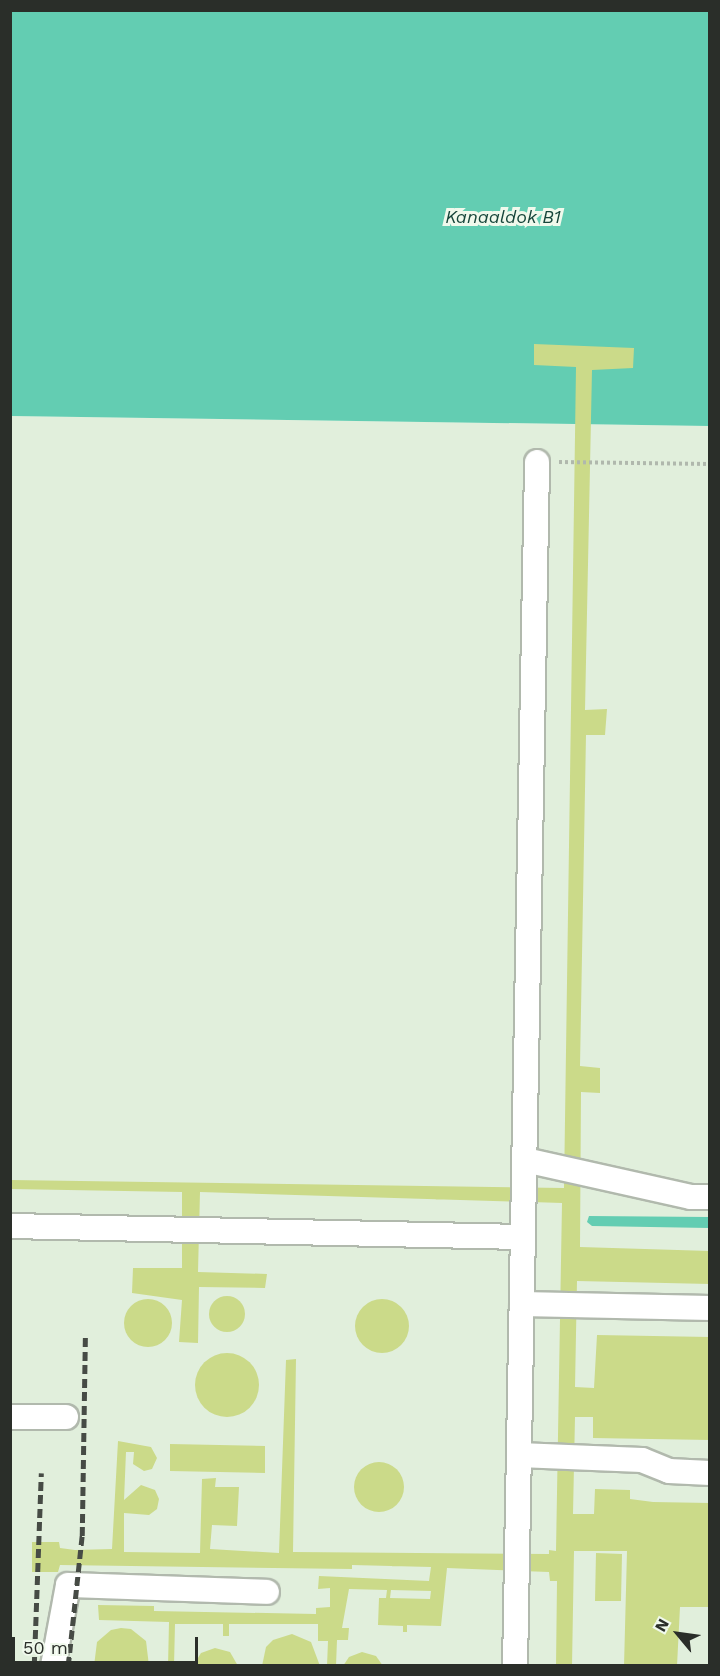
<!DOCTYPE html>
<html>
<head>
<meta charset="utf-8">
<style>
	body { margin:0 }
	#map { position:relative; width:720px; height:1676px; overflow:hidden; background:#f0f9ec; font-family:"Work Sans",sans-serif }
	div>[style] { position:absolute }
	.built>* { inset:0; background:#e1efdc }
	.water>* { inset:0; background:#63cdb2 }
	.building>* { inset:0; background:#cbda89 }
	.round { border-radius:50% }
	.path>* { height:4px; margin-top:-2px; transform-origin:0; background:repeating-linear-gradient(90deg,#b0b8ad 0 3px,transparent 0 6px) }
	.roads { filter:drop-shadow(2px 0 #b1b9ad) drop-shadow(-2px 0 #b1b9ad) drop-shadow(0 2px #b1b9ad) drop-shadow(0 -2px #b1b9ad) }
	.minor>* { height:24px; margin:-12px; padding:0 12px; transform-origin:12px; border-radius:12px; background:#fff }
	.rail>* { height:4.5px; margin-top:-2.25px; transform-origin:0; background:repeating-linear-gradient(90deg,#464b45 0 9px,transparent 0 13.5px) }
	span { translate:-50% -50%; white-space:nowrap; text-align:center; line-height:1.15; -webkit-text-stroke:6px #f0f9ec; paint-order:stroke }
	.water-label { font-size:18px; color:#16453a; font-style:italic }
	.frame { position:absolute; inset:0; border:12px solid #2a2e29; pointer-events:none }
	.north { position:absolute; left:648px; top:1604px; width:60px; height:60px; -webkit-text-stroke:4px #f0f9ec; paint-order:stroke; rotate:299deg; font-size:16px; font-weight:700; line-height:24px; text-align:center; color:#2a2e29 }
	.north::after { content:''; display:block; margin:auto; width:21px; height:27px; background:#2a2e29; clip-path:polygon(50% 0,100% 100%,50% 72%,0 100%) }
	.scale { position:absolute; left:12px; top:1637px; width:186px; height:27px; box-sizing:border-box; border:3px solid #2a2e29; border-top:0; padding-left:8px; font-size:18px; line-height:21px; white-space:nowrap; color:#2a2e29; -webkit-text-stroke:4px #f0f9ec; paint-order:stroke }
</style>
</head>
<body>
<div id="map">
	<div class="built">
		<i style="clip-path:polygon(11px 416px,709px 426px,709px 1665px,11px 1666px)"></i>
	</div>
	<div class="water">
		<i style="clip-path:polygon(11px 11px,709px 11px,709px 426px,11px 416px)"></i>
		<i style="clip-path:polygon(589px 1216px,709px 1217px,709px 1228px,592px 1226px,587px 1222px)"></i>
	</div>
	<div class="building">
		<i style="clip-path:polygon(evenodd,534px 344px,634px 348px,633px 368px,592px 370px,585px 710px,607px 709px,605px 735px,586px 735px,580px 1066px,600px 1068px,600px 1093px,581px 1092px,580px 1247px,710px 1251px,710px 1284px,577px 1281px,575px 1387px,594px 1388px,597px 1335px,710px 1337px,710px 1440px,593px 1438px,593px 1417px,575px 1417px,573px 1514px,594px 1514px,595px 1489px,630px 1490px,630px 1499px,653px 1502px,710px 1503px,710px 1607px,680px 1607px,677px 1666px,624px 1666px,627px 1551px,574px 1551px,572px 1666px,556px 1666px,557px 1581px,550px 1581px,549px 1572px,447px 1568px,441px 1626px,407px 1625px,407px 1632px,403px 1632px,403px 1626px,378px 1625px,379px 1598px,386px 1598px,387px 1590px,349px 1589px,342px 1628px,349px 1628px,348px 1640px,337px 1640px,336px 1666px,327px 1666px,328px 1641px,318px 1641px,318px 1624px,229px 1624px,229px 1636px,223px 1636px,223px 1624px,175px 1624px,174px 1666px,168px 1666px,169px 1622px,99px 1620px,98px 1605px,154px 1606px,154px 1611px,316px 1614px,316px 1608px,330px 1607px,330px 1588px,318px 1589px,319px 1576px,429px 1581px,431px 1567px,352px 1565px,352px 1569px,60px 1565px,58px 1572px,32px 1572px,32px 1542px,59px 1542px,60px 1548px,75px 1550px,112px 1549px,118px 1441px,151px 1447px,157px 1458px,152px 1469px,144px 1471px,133px 1464px,134px 1452px,126px 1452px,124px 1500px,141px 1485px,155px 1490px,159px 1499px,157px 1509px,149px 1515px,124px 1513px,124px 1552px,200px 1553px,202px 1479px,216px 1478px,215px 1487px,239px 1487px,237px 1526px,212px 1525px,210px 1549px,279px 1553px,286px 1360px,296px 1359px,293px 1552px,549px 1554px,549px 1550px,556px 1551px,562px 1203px,200px 1192px,198px 1272px,267px 1274px,265px 1288px,199px 1287px,198px 1343px,179px 1342px,182px 1300px,132px 1293px,133px 1268px,182px 1268px,182px 1192px,10px 1189px,10px 1180px,564px 1188px,576px 367px,534px 365px,534px 344px,391px 1590px,431px 1591px,430px 1599px,390px 1598px,391px 1590px)"></i>
		<i class="round" style="left:209px;top:1296px;width:36px;height:36px"></i>
		<i class="round" style="left:355px;top:1299px;width:54px;height:54px"></i>
		<i class="round" style="left:124px;top:1299px;width:48px;height:48px"></i>
		<i class="round" style="left:195px;top:1353px;width:64px;height:64px"></i>
		<i style="clip-path:polygon(170px 1444px,265px 1446px,265px 1473px,170px 1471px)"></i>
		<i class="round" style="left:354px;top:1462px;width:50px;height:50px"></i>
		<i style="clip-path:polygon(596px 1553px,622px 1554px,621px 1601px,595px 1601px)"></i>
		<i style="clip-path:polygon(121px 1628px,131px 1629px,146px 1641px,149px 1666px,94px 1666px,97px 1642px,111px 1630px)"></i>
		<i style="clip-path:polygon(292px 1634px,311px 1642px,320px 1666px,262px 1666px,266px 1647px,273px 1640px)"></i>
		<i style="clip-path:polygon(215px 1648px,230px 1652px,238px 1666px,193px 1666px,201px 1653px)"></i>
		<i style="clip-path:polygon(362px 1652px,376px 1656px,383px 1666px,343px 1666px,349px 1657px)"></i>
	</div>
	<div class="path">
		<i style="left:559px;top:462px;width:151px;rotate:0.8deg"></i>
	</div>
	<div class="roads">
		<div class="minor">
			<i style="left:525px;top:1160px;width:170px;rotate:12.6deg"></i>
			<i style="left:691px;top:1197px;width:19px"></i>
			<i style="left:10px;top:1226px;width:513px;rotate:1.23deg"></i>
			<i style="left:522px;top:1304px;width:188px;rotate:1.2deg"></i>
			<i style="left:10px;top:1417px;width:56px"></i>
			<i style="left:519px;top:1455px;width:123px;rotate:2.3deg"></i>
			<i style="left:642px;top:1460px;width:29px;rotate:22deg"></i>
			<i style="left:669px;top:1471px;width:41px;rotate:2.8deg"></i>
			<i style="left:53px;top:1666px;width:82px;rotate:-79.5deg"></i>
			<i style="left:68px;top:1585px;width:199px;rotate:2deg"></i>
			<i style="left:515px;top:1666px;width:1204px;rotate:-88.95deg"></i>
		</div>
	</div>
	<div class="rail">
		<i style="left:34px;top:1666px;width:193px;rotate:-87.9deg"></i>
		<i style="left:68px;top:1666px;width:131px;rotate:-83.9deg"></i>
		<i style="left:82px;top:1536px;width:202px;rotate:-89.1deg"></i>
	</div>
	<div class="water-label">
		<span style="left:503px;top:217px">Kanaaldok B1</span>
	</div>
	<div class="frame"></div>
	<div class="north">N</div>
	<div class="scale">50 m</div>
</div>
</body>
</html>
